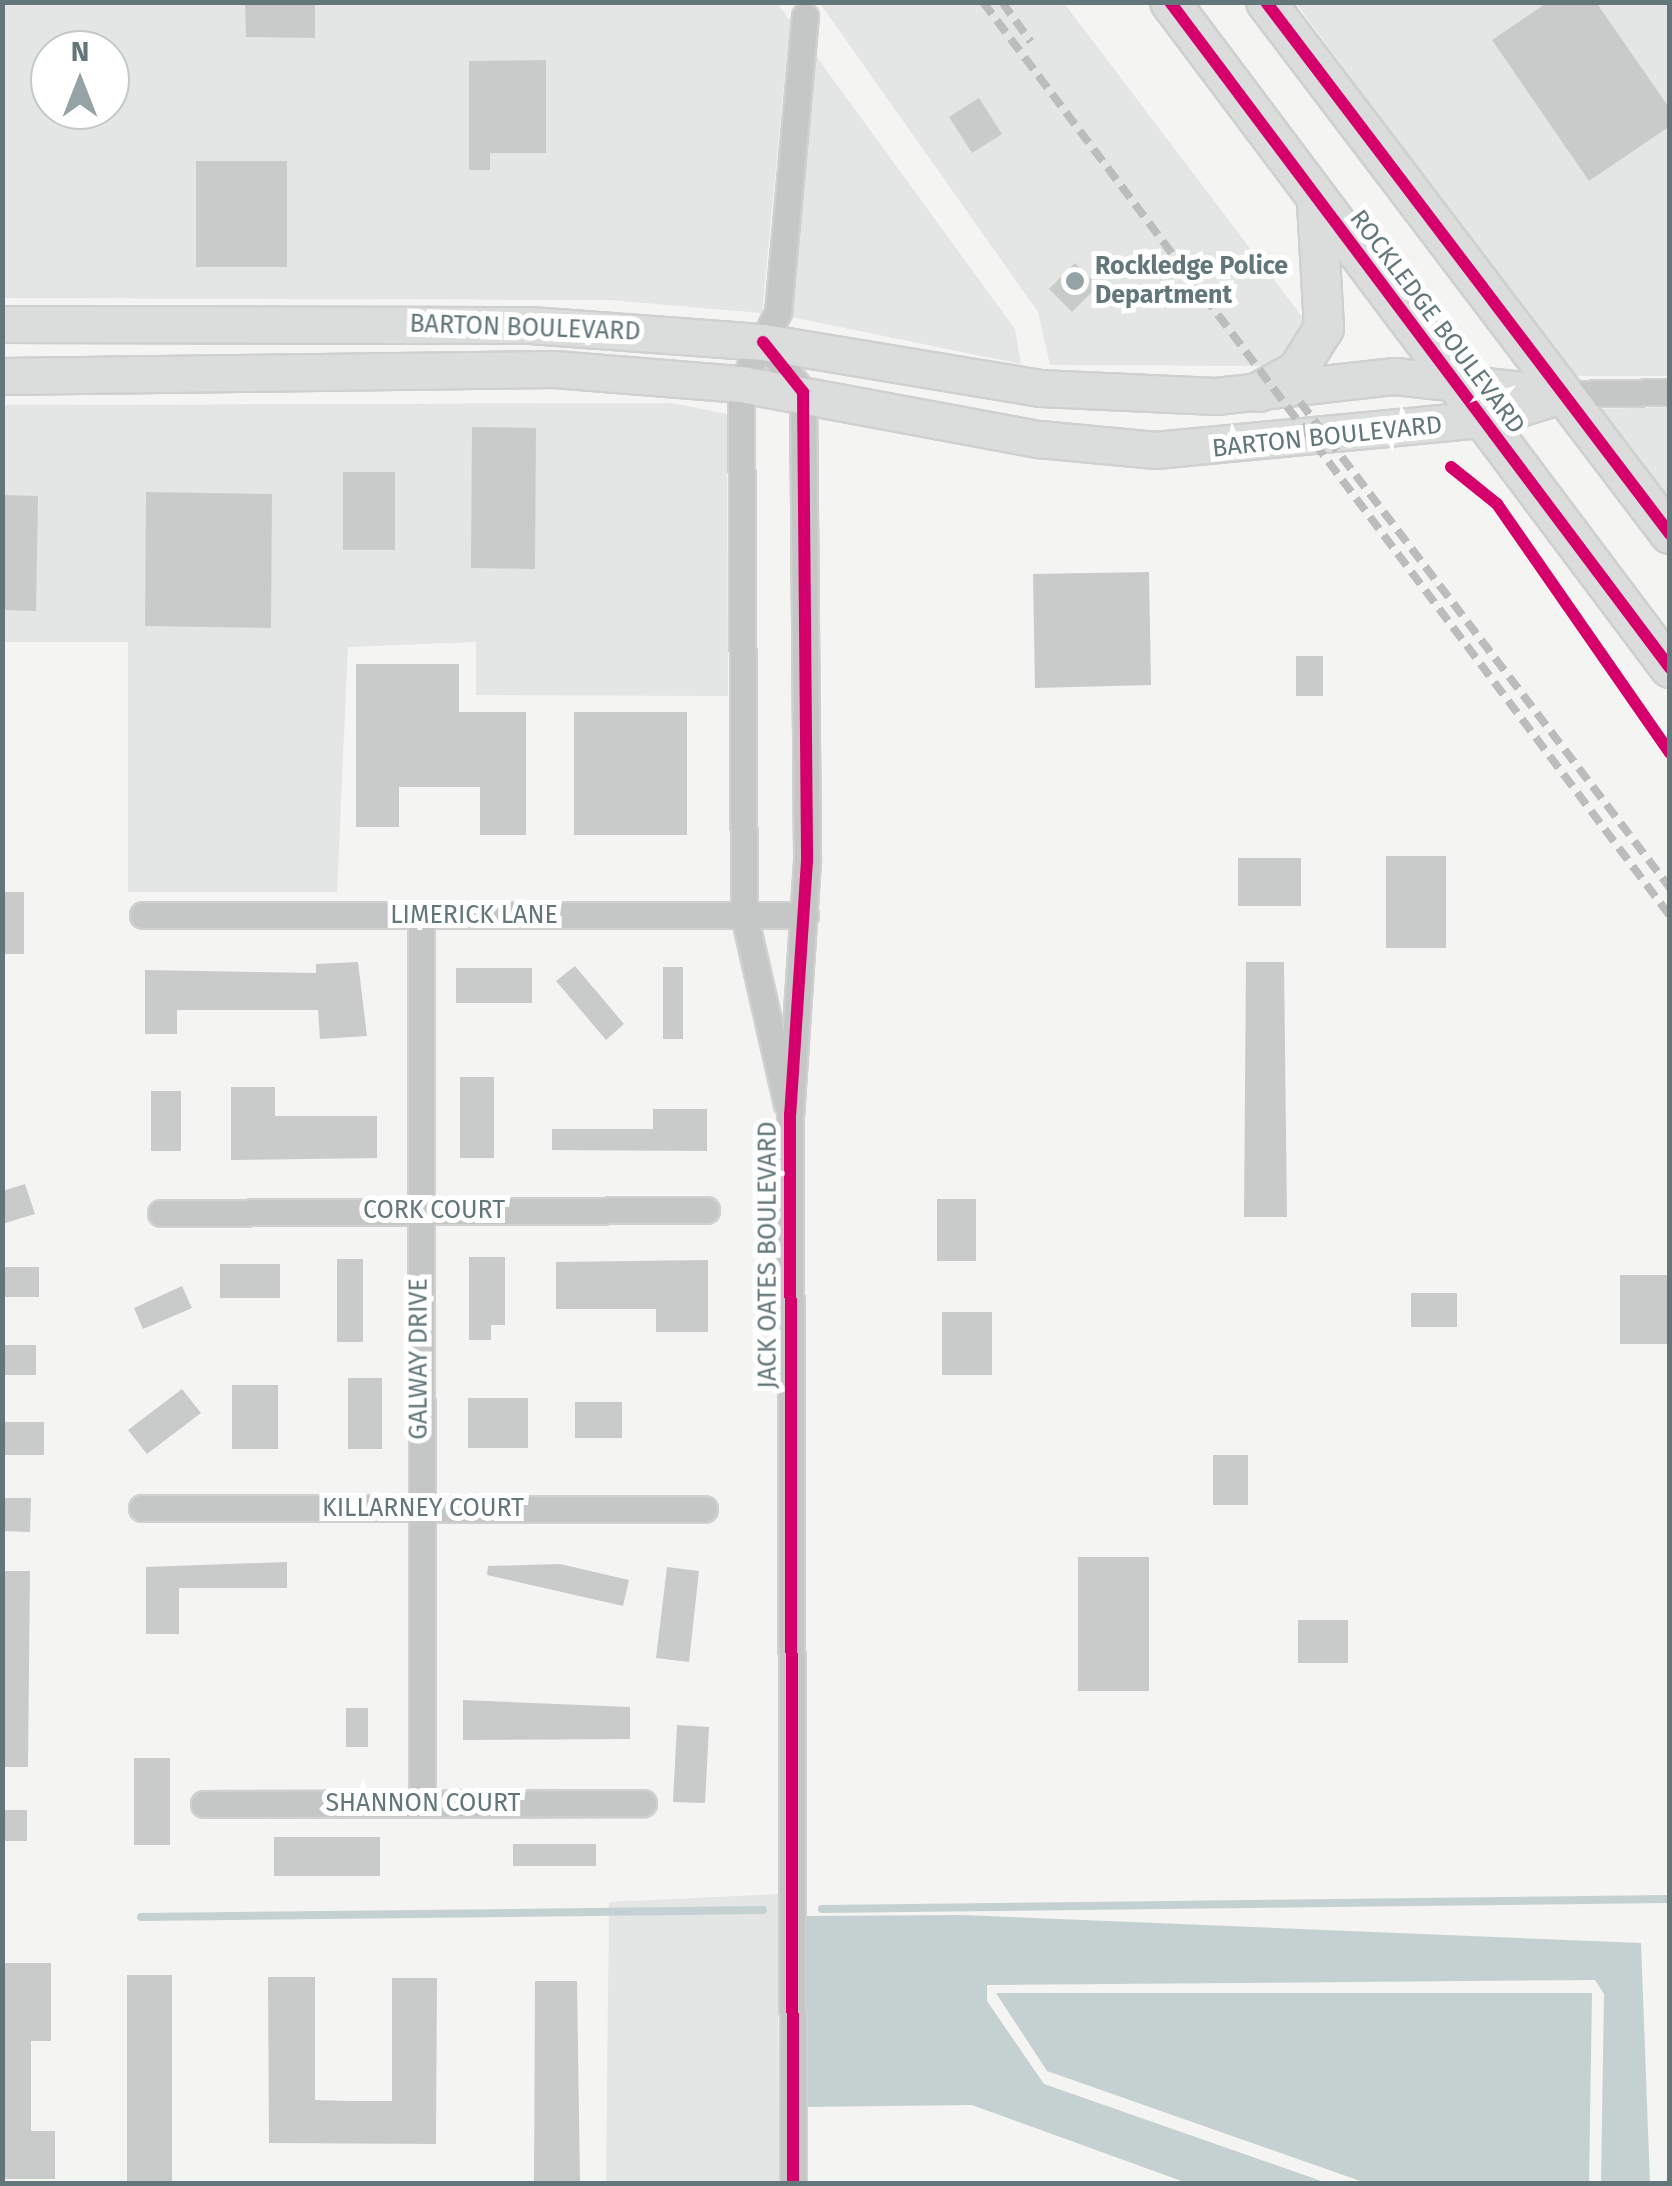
<!DOCTYPE html>
<html>
<head>
<meta charset="utf-8">
<style>
	body { margin:0 }
	#map { position:relative; width:1672px; height:2186px; overflow:hidden; background:#f4f4f3; font-family:"Fira Sans",sans-serif }
	div>[style] { position:absolute }
	.built>* { inset:0; background:#e4e5e5 }
	.water>* { inset:0; background:#c5d1d1 }
	.stream>* { height:8px; margin:-4px; padding:0 4px; transform-origin:4px; border-radius:4px; background:#c5d1d1 }
	.building>* { inset:0; background:#c9cbcb }
	.roads { filter:drop-shadow(2px 0 #cfd0d0) drop-shadow(-2px 0 #cfd0d0) drop-shadow(0 2px #cfd0d0) drop-shadow(0 -2px #cfd0d0) }
	.minor>* { height:25px; margin:-12.5px; padding:0 12.5px; transform-origin:12.5px; border-radius:12.5px; background:#c5c7c7 }
	.secondary>* { height:35px; margin:-17.5px; padding:0 17.5px; transform-origin:17.5px; border-radius:17.5px; background:#dbdddd }
	.primary>* { height:38px; margin:-19px; padding:0 19px; transform-origin:19px; border-radius:19px; background:#dbdddd }
	.rail>* { height:8px; margin-top:-4px; transform-origin:0; background:repeating-linear-gradient(90deg,#bbbdbd 0 15px,transparent 0 23px) }
	.cycleway>* { height:12px; margin:-6px; padding:0 6px; transform-origin:6px; border-radius:6px; background:#d6006c }
	.dots>* { width:28px; height:28px; translate:-50% -50%; box-sizing:border-box; border:5px solid #fff; border-radius:50% }
	span { translate:-50% -50%; white-space:nowrap; text-align:center; line-height:1.15; -webkit-text-stroke:10px #fff; paint-order:stroke }
	.poi-label { font-size:25px; color:#63777b; font-weight:700 }
	.left { translate:0 -50%; text-align:left }
	.street-label { font-size:25px; color:#63777b }
	.frame { position:absolute; inset:0; border:5px solid #63777b; pointer-events:none }
	.north { position:absolute; left:30px; top:30px; width:100px; height:100px; box-sizing:border-box; background:#fff; border:2px solid #c1c9ca; border-radius:50%; rotate:0deg; font-size:28px; font-weight:700; line-height:40px; text-align:center; color:#63777b }
	.north::after { content:''; display:block; margin:auto; width:35px; height:45px; background:#96a3a5; clip-path:polygon(50% 0,100% 100%,50% 72%,0 100%) }
</style>
</head>
<body>
<div id="map">
	<div class="built">
		<i style="clip-path:polygon(evenodd,777px 2px,790px 21px,762px 313px,609px 300px,3px 298px,3px 3px,777px 2px,50px 50px,110px 50px,110px 110px,50px 110px,50px 50px)"></i>
		<i style="clip-path:polygon(819px 2px,1064px 3px,1309px 326px,1302px 343px,1274px 366px,1050px 365px,1038px 312px)"></i>
		<i style="clip-path:polygon(1296px 3px,1669px 3px,1669px 376px,1570px 376px)"></i>
		<i style="clip-path:polygon(816px 56px,1015px 329px,1021px 364px,791px 317px)"></i>
		<i style="clip-path:polygon(672px 403px,727px 414px,728px 696px,476px 695px,476px 642px,348px 647px,337px 892px,128px 892px,128px 642px,3px 642px,2px 405px)"></i>
		<i style="clip-path:polygon(1669px 407px,1669px 509px,1595px 409px)"></i>
		<i style="clip-path:polygon(778px 1894px,779px 2183px,606px 2183px,609px 1902px)"></i>
	</div>
	<div class="water">
		<i style="clip-path:polygon(961px 1915px,1641px 1943px,1650px 2183px,1601px 2183px,1604px 1994px,1595px 1980px,987px 1985px,987px 2001px,1044px 2084px,1327px 2183px,1187px 2183px,972px 2105px,806px 2107px,806px 1916px)"></i>
		<i style="clip-path:polygon(996px 1993px,1592px 1993px,1589px 2183px,1366px 2183px,1047px 2071px)"></i>
	</div>
	<div class="stream">
		<i style="left:822px;top:1909px;width:848px;rotate:-0.68deg"></i>
		<i style="left:141px;top:1917px;width:622px;rotate:-0.64deg"></i>
	</div>
	<div class="building">
		<i style="clip-path:polygon(245px 2px,315px 2px,315px 38px,246px 37px)"></i>
		<i style="clip-path:polygon(1548px 2px,1596px 2px,1670px 109px,1670px 126px,1589px 181px,1492px 40px)"></i>
		<i style="clip-path:polygon(546px 60px,546px 153px,490px 153px,490px 170px,469px 170px,469px 61px)"></i>
		<i style="clip-path:polygon(979px 98px,1002px 134px,972px 153px,949px 117px)"></i>
		<i style="clip-path:polygon(196px 161px,287px 161px,287px 267px,196px 267px)"></i>
		<i style="clip-path:polygon(1075px 263px,1098px 286px,1072px 312px,1049px 289px)"></i>
		<i style="clip-path:polygon(472px 427px,536px 428px,535px 569px,471px 568px)"></i>
		<i style="clip-path:polygon(343px 472px,395px 472px,395px 550px,343px 550px)"></i>
		<i style="clip-path:polygon(146px 492px,272px 494px,271px 628px,145px 626px)"></i>
		<i style="clip-path:polygon(2px 495px,38px 496px,36px 611px,2px 610px)"></i>
		<i style="clip-path:polygon(1149px 572px,1151px 685px,1035px 688px,1033px 574px)"></i>
		<i style="clip-path:polygon(1296px 656px,1323px 656px,1323px 696px,1296px 696px)"></i>
		<i style="clip-path:polygon(356px 664px,459px 664px,459px 712px,526px 712px,526px 835px,480px 835px,480px 787px,399px 787px,399px 827px,356px 827px)"></i>
		<i style="clip-path:polygon(574px 712px,687px 712px,687px 835px,574px 835px)"></i>
		<i style="clip-path:polygon(1386px 856px,1446px 856px,1446px 948px,1386px 948px)"></i>
		<i style="clip-path:polygon(1238px 858px,1301px 858px,1301px 906px,1238px 906px)"></i>
		<i style="clip-path:polygon(2px 892px,24px 892px,24px 954px,2px 954px)"></i>
		<i style="clip-path:polygon(358px 962px,367px 1036px,320px 1039px,318px 1010px,177px 1010px,177px 1034px,145px 1034px,145px 970px,316px 973px,316px 964px)"></i>
		<i style="clip-path:polygon(1246px 962px,1284px 962px,1287px 1217px,1244px 1217px)"></i>
		<i style="clip-path:polygon(575px 966px,624px 1024px,606px 1040px,556px 981px)"></i>
		<i style="clip-path:polygon(663px 967px,683px 967px,683px 1039px,663px 1039px)"></i>
		<i style="clip-path:polygon(456px 968px,532px 968px,532px 1003px,456px 1003px)"></i>
		<i style="clip-path:polygon(460px 1077px,494px 1077px,494px 1158px,460px 1158px)"></i>
		<i style="clip-path:polygon(231px 1087px,275px 1087px,275px 1116px,377px 1116px,377px 1158px,231px 1160px)"></i>
		<i style="clip-path:polygon(151px 1091px,181px 1091px,181px 1151px,151px 1151px)"></i>
		<i style="clip-path:polygon(653px 1109px,707px 1109px,707px 1151px,552px 1150px,552px 1129px,653px 1129px)"></i>
		<i style="clip-path:polygon(25px 1184px,35px 1214px,2px 1224px,2px 1191px)"></i>
		<i style="clip-path:polygon(937px 1199px,976px 1199px,976px 1261px,937px 1261px)"></i>
		<i style="clip-path:polygon(469px 1257px,505px 1257px,505px 1325px,491px 1325px,491px 1340px,469px 1340px)"></i>
		<i style="clip-path:polygon(337px 1259px,363px 1259px,363px 1342px,337px 1342px)"></i>
		<i style="clip-path:polygon(708px 1260px,708px 1332px,656px 1332px,656px 1309px,556px 1309px,556px 1262px)"></i>
		<i style="clip-path:polygon(220px 1264px,280px 1264px,280px 1298px,220px 1298px)"></i>
		<i style="clip-path:polygon(2px 1267px,39px 1267px,39px 1297px,2px 1297px)"></i>
		<i style="clip-path:polygon(1620px 1275px,1670px 1275px,1670px 1344px,1620px 1344px)"></i>
		<i style="clip-path:polygon(182px 1286px,192px 1308px,143px 1329px,134px 1308px)"></i>
		<i style="clip-path:polygon(1411px 1293px,1457px 1293px,1457px 1327px,1411px 1327px)"></i>
		<i style="clip-path:polygon(942px 1312px,992px 1312px,992px 1375px,942px 1375px)"></i>
		<i style="clip-path:polygon(2px 1345px,36px 1345px,36px 1375px,2px 1375px)"></i>
		<i style="clip-path:polygon(348px 1378px,382px 1378px,382px 1449px,348px 1449px)"></i>
		<i style="clip-path:polygon(232px 1385px,278px 1385px,278px 1449px,232px 1449px)"></i>
		<i style="clip-path:polygon(182px 1389px,201px 1413px,147px 1454px,128px 1430px)"></i>
		<i style="clip-path:polygon(468px 1398px,528px 1398px,528px 1448px,468px 1448px)"></i>
		<i style="clip-path:polygon(575px 1402px,622px 1402px,622px 1438px,575px 1438px)"></i>
		<i style="clip-path:polygon(2px 1422px,44px 1422px,44px 1455px,2px 1455px)"></i>
		<i style="clip-path:polygon(1213px 1455px,1248px 1455px,1248px 1505px,1213px 1505px)"></i>
		<i style="clip-path:polygon(2px 1498px,31px 1498px,30px 1532px,2px 1531px)"></i>
		<i style="clip-path:polygon(1078px 1557px,1149px 1557px,1149px 1691px,1078px 1691px)"></i>
		<i style="clip-path:polygon(287px 1562px,287px 1588px,179px 1588px,179px 1634px,146px 1634px,146px 1567px)"></i>
		<i style="clip-path:polygon(560px 1564px,629px 1580px,623px 1606px,487px 1575px,488px 1566px)"></i>
		<i style="clip-path:polygon(667px 1567px,699px 1571px,689px 1662px,656px 1658px)"></i>
		<i style="clip-path:polygon(2px 1571px,30px 1571px,28px 1767px,2px 1767px)"></i>
		<i style="clip-path:polygon(1298px 1620px,1348px 1620px,1348px 1663px,1298px 1663px)"></i>
		<i style="clip-path:polygon(463px 1700px,630px 1707px,630px 1739px,463px 1740px)"></i>
		<i style="clip-path:polygon(346px 1708px,368px 1708px,368px 1747px,346px 1747px)"></i>
		<i style="clip-path:polygon(677px 1725px,709px 1727px,705px 1803px,673px 1802px)"></i>
		<i style="clip-path:polygon(134px 1758px,170px 1758px,170px 1845px,134px 1845px)"></i>
		<i style="clip-path:polygon(2px 1810px,27px 1810px,27px 1841px,2px 1841px)"></i>
		<i style="clip-path:polygon(274px 1837px,380px 1837px,380px 1876px,274px 1876px)"></i>
		<i style="clip-path:polygon(513px 1844px,596px 1844px,596px 1866px,513px 1866px)"></i>
		<i style="clip-path:polygon(2px 1963px,51px 1963px,51px 2041px,31px 2041px,31px 2131px,55px 2131px,55px 2179px,2px 2179px)"></i>
		<i style="clip-path:polygon(127px 1975px,172px 1975px,172px 2184px,127px 2184px)"></i>
		<i style="clip-path:polygon(268px 1977px,315px 1977px,315px 2100px,348px 2101px,392px 2101px,392px 1978px,437px 1978px,436px 2144px,269px 2143px)"></i>
		<i style="clip-path:polygon(535px 1981px,577px 1981px,580px 2184px,534px 2184px)"></i>
	</div>
	<div class="roads">
		<div class="minor">
			<i style="left:763px;top:342px;width:64px;rotate:51.3deg"></i>
			<i style="left:803px;top:392px;width:469px;rotate:89.5deg"></i>
			<i style="left:807px;top:861px;width:254px;rotate:93.8deg"></i>
			<i style="left:790px;top:1114px;width:1070px;rotate:89.84deg"></i>
			<i style="left:1565px;top:394px;width:105px;rotate:-1.1deg"></i>
			<i style="left:143px;top:915px;width:662px"></i>
			<i style="left:421px;top:915px;width:887px;rotate:89.94deg"></i>
			<i style="left:787px;top:1104px;width:194px;rotate:-102.8deg"></i>
			<i style="left:744px;top:915px;width:531px;rotate:-90.32deg"></i>
			<i style="left:741px;top:384px;width:81px;rotate:-62.8deg"></i>
			<i style="left:778px;top:312px;width:297px;rotate:-84.8deg"></i>
			<i style="left:161px;top:1213px;width:545px;rotate:-0.32deg"></i>
			<i style="left:142px;top:1508px;width:562px;rotate:0.1deg"></i>
			<i style="left:204px;top:1804px;width:439px;rotate:-0.1deg"></i>
		</div>
		<div class="secondary">
			<i style="left:2px;top:324px;width:528px;rotate:0.11deg"></i>
			<i style="left:530px;top:325px;width:234px;rotate:4.2deg"></i>
			<i style="left:763px;top:342px;width:281px;rotate:9.4deg"></i>
			<i style="left:1040px;top:388px;width:176px;rotate:2.6deg"></i>
			<i style="left:1216px;top:396px;width:180px;rotate:-6.4deg"></i>
			<i style="left:1395px;top:376px;width:155px;rotate:6.3deg"></i>
			<i style="left:2px;top:376px;width:552px;rotate:-0.73deg"></i>
			<i style="left:554px;top:369px;width:188px;rotate:4.6deg"></i>
			<i style="left:741px;top:384px;width:303px;rotate:10.5deg"></i>
			<i style="left:1039px;top:439px;width:117px;rotate:5.4deg"></i>
			<i style="left:1155px;top:450px;width:330px;rotate:-5.4deg"></i>
			<i style="left:1484px;top:419px;width:85px;rotate:-17.2deg"></i>
		</div>
		<div class="primary">
			<i style="left:1170px;top:2px;width:833px;rotate:53.1deg"></i>
			<i style="left:1266px;top:2px;width:668px;rotate:52.79deg"></i>
			<i style="left:1259px;top:392px;width:43px;rotate:-28.9deg"></i>
			<i style="left:1297px;top:371px;width:51px;rotate:-57.9deg"></i>
			<i style="left:1324px;top:328px;width:124px;rotate:-93.2deg"></i>
		</div>
	</div>
	<div class="rail">
		<i style="left:983px;top:2px;width:1143px;rotate:53.07deg"></i>
		<i style="left:1002px;top:2px;width:49px;rotate:54.1deg"></i>
		<i style="left:1300px;top:402px;width:611px;rotate:52.72deg"></i>
	</div>
	<div class="cycleway">
		<i style="left:1170px;top:2px;width:833px;rotate:53.1deg"></i>
		<i style="left:1266px;top:2px;width:668px;rotate:52.79deg"></i>
		<i style="left:763px;top:342px;width:64px;rotate:51.3deg"></i>
		<i style="left:803px;top:392px;width:469px;rotate:89.5deg"></i>
		<i style="left:807px;top:861px;width:254px;rotate:93.8deg"></i>
		<i style="left:790px;top:1114px;width:1070px;rotate:89.84deg"></i>
		<i style="left:1451px;top:467px;width:59px;rotate:38.8deg"></i>
		<i style="left:1497px;top:504px;width:303px;rotate:55.2deg"></i>
	</div>
	<div class="dots">
		<i style="left:1075px;top:281px;background:#96a3a5"></i>
	</div>
	<div class="poi-label">
		<span class="left" style="left:1095px;top:281px">Rockledge Police<br>Department</span>
	</div>
	<div class="street-label">
		<span style="left:1437px;top:322px;rotate:53deg">ROCKLEDGE BOULEVARD</span>
		<span style="left:525px;top:328px;rotate:2deg">BARTON BOULEVARD</span>
		<span style="left:1327px;top:437px;rotate:-6deg">BARTON BOULEVARD</span>
		<span style="left:474px;top:915px">LIMERICK LANE</span>
		<span style="left:434px;top:1210px">CORK COURT</span>
		<span style="left:768px;top:1255px;rotate:-90deg">JACK OATES BOULEVARD</span>
		<span style="left:419px;top:1359px;rotate:-90deg">GALWAY DRIVE</span>
		<span style="left:423px;top:1508px">KILLARNEY COURT</span>
		<span style="left:423px;top:1803px">SHANNON COURT</span>
	</div>
	<div class="frame"></div>
	<div class="north">N</div>
</div>
</body>
</html>
